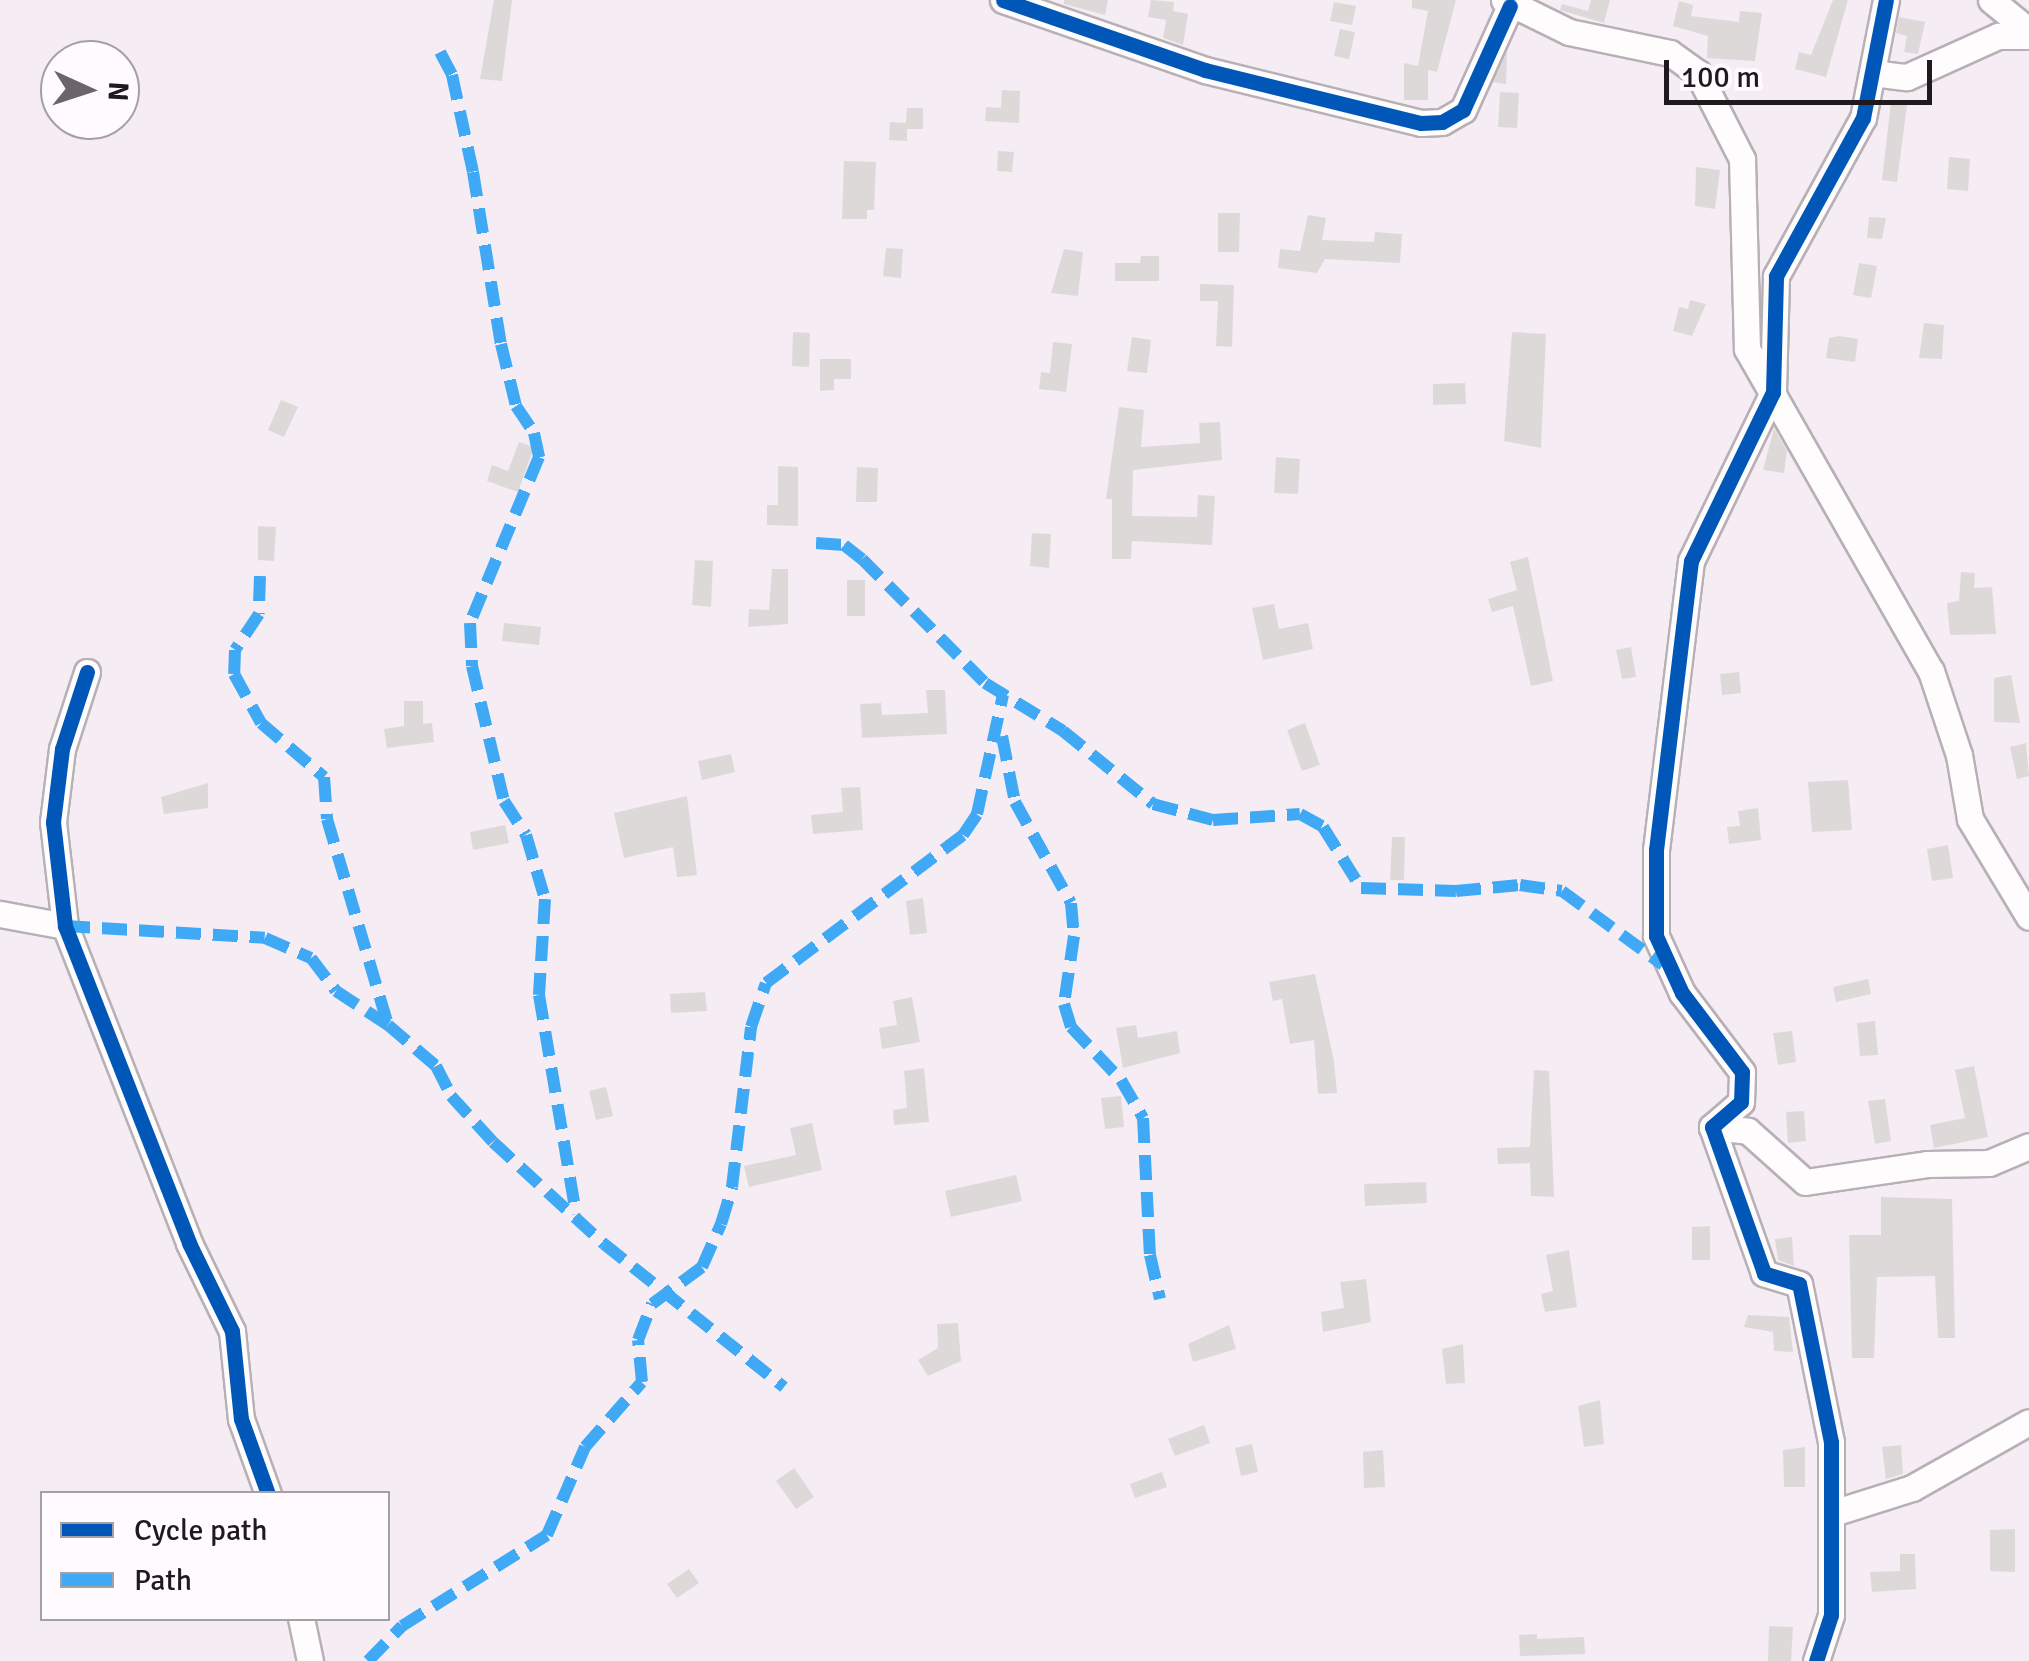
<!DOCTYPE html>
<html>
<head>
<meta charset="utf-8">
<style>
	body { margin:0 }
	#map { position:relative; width:2029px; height:1661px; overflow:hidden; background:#f6ecf4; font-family:Signika,sans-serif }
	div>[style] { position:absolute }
	.building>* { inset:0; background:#ddd9d9 }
	.roads { filter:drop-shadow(2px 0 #b7b0b5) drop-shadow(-2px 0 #b7b0b5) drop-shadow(0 2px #b7b0b5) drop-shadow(0 -2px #b7b0b5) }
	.minor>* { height:25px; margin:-12.5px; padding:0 12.5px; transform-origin:12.5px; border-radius:12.5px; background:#fefcfd }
	.quiet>* { height:12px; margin-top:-6px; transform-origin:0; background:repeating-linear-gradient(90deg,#3fa9f5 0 25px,transparent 0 37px) }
	.cycleway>* { height:15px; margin:-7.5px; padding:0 7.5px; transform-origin:7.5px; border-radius:7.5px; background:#0057b8 }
	span { translate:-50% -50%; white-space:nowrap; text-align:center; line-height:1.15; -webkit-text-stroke:10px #fefafd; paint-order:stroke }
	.legend { position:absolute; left:40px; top:1491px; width:350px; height:130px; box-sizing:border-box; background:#fefafd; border:2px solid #a5a0a4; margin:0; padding:12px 18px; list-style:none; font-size:30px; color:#201a1f }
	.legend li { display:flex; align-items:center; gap:20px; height:50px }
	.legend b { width:50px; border:2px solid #a5a0a4 }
	.north { position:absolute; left:40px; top:40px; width:100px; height:100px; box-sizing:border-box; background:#fefafd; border:2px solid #a5a0a4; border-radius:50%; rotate:93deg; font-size:28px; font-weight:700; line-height:40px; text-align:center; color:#201a1f }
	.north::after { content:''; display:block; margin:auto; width:35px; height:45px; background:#6b646a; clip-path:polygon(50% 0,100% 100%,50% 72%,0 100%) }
	.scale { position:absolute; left:1664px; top:60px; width:268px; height:45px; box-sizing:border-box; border:5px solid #201a1f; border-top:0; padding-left:12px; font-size:30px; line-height:35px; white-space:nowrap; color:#201a1f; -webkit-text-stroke:8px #fefafd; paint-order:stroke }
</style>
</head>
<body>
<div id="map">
	<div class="building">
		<i style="clip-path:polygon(494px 0,512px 0,502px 81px,480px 79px)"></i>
		<i style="clip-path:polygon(1064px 0,1108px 0,1105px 15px,1064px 4px)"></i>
		<i style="clip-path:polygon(1151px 0,1174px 2px,1173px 11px,1188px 14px,1183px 45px,1163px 38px,1166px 20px,1148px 17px)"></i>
		<i style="clip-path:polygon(1412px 0,1456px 0,1437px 72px,1428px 70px,1428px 100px,1404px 100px,1404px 63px,1418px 66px,1428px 11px,1412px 8px)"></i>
		<i style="clip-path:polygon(1591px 0,1610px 0,1604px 23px,1560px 10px,1562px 4px,1588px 11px)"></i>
		<i style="clip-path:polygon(1833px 0,1848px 0,1826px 77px,1795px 69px,1799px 52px,1811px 55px)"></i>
		<i style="clip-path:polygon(1679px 1px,1693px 5px,1691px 16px,1739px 22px,1740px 11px,1762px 13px,1755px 61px,1707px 58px,1708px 36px,1673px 26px)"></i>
		<i style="clip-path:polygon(1334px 2px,1356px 6px,1352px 25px,1330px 21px)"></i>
		<i style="clip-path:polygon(1899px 17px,1925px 22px,1918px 54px,1904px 52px,1907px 36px,1896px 33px)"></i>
		<i style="clip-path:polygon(1340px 29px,1355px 32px,1349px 59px,1334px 56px)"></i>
		<i style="clip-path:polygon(1507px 52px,1506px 84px,1493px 82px)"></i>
		<i style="clip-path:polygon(1002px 90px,1020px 91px,1019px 123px,985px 121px,986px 107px,1001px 108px)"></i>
		<i style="clip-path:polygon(1500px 92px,1519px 93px,1517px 128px,1498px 127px)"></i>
		<i style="clip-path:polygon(1891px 103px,1907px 105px,1897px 182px,1882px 180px)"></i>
		<i style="clip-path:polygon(907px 108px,923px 108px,923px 129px,907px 129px,907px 141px,889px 140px,890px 122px,906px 123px)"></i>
		<i style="clip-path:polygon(998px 151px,1014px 152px,1012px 172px,997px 171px)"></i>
		<i style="clip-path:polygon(1949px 157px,1970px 159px,1968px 191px,1947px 189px)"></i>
		<i style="clip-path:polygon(844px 161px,876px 162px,874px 210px,867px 210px,867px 219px,842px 219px)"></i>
		<i style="clip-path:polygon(1696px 167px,1720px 170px,1715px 209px,1695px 206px)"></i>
		<i style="clip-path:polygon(1218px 213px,1240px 213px,1239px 252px,1218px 252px)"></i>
		<i style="clip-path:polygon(1308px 215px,1326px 218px,1322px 240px,1374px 242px,1375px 232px,1402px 234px,1400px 263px,1325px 259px,1317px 273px,1278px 268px,1280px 249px,1300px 251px)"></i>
		<i style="clip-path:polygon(1869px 217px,1886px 218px,1882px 239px,1867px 238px)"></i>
		<i style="clip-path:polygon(886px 248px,903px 249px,901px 278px,883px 276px)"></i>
		<i style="clip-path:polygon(1064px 249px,1083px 252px,1078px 296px,1051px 293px)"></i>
		<i style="clip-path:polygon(1141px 256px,1159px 256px,1159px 281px,1115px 281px,1115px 263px,1140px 263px)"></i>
		<i style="clip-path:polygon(1859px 263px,1877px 266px,1871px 298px,1853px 295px)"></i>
		<i style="clip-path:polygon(1200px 284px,1234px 285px,1232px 347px,1216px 346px,1218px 301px,1200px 301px)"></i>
		<i style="clip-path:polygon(1690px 300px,1706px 304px,1692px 336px,1673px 331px,1679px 307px,1688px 309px)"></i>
		<i style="clip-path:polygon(1924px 323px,1944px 325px,1942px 359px,1919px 358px)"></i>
		<i style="clip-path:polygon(793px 332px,810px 333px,809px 367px,792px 366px)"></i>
		<i style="clip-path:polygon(1512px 332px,1546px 334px,1541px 448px,1504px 441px)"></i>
		<i style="clip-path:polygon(1839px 336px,1858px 339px,1855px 362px,1826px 358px,1829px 338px)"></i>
		<i style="clip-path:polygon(1132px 337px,1151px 340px,1147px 373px,1127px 371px)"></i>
		<i style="clip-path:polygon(1053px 342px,1072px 344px,1066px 392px,1039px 389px,1041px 372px,1050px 373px)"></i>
		<i style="clip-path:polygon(820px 359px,851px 359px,851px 379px,834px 379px,834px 390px,820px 391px)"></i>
		<i style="clip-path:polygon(1465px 383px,1466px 404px,1433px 405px,1433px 384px)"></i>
		<i style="clip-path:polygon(281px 400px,298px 407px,284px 437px,268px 430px)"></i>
		<i style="clip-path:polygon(1119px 407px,1144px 410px,1141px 447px,1200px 443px,1199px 423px,1220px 422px,1222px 460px,1133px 470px,1132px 516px,1197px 517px,1198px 495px,1215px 496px,1212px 545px,1132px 541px,1131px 559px,1112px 559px,1112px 499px,1106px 499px)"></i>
		<i style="clip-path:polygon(1774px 428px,1787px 451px,1784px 473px,1763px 470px)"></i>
		<i style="clip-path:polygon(519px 442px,534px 447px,518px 492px,487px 481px,492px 465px,508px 471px)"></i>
		<i style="clip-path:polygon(1276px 457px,1300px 459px,1298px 494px,1274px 493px)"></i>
		<i style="clip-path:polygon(778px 466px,798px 467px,798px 526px,767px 525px,767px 505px,778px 505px)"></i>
		<i style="clip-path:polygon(857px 467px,878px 468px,877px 502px,856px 502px)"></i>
		<i style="clip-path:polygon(258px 526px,276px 527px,274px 561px,258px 560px)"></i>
		<i style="clip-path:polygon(1032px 533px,1051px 534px,1049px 568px,1030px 566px)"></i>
		<i style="clip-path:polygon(1528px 557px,1553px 681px,1531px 686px,1513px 606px,1492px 612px,1488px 599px,1517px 590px,1510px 562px)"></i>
		<i style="clip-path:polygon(695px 560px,713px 561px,711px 607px,692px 605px)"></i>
		<i style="clip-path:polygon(772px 569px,788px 569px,788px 624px,748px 627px,749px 609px,769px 610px)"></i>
		<i style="clip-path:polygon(1961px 572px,1975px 573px,1974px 588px,1992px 587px,1996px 634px,1950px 635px,1947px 603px,1959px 601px)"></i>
		<i style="clip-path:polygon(847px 580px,865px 580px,865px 616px,847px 616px)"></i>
		<i style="clip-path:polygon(1274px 604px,1279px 629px,1308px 623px,1313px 649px,1263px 660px,1252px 608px)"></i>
		<i style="clip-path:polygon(504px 623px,541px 627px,539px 645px,502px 641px)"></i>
		<i style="clip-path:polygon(1631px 647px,1636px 677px,1622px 679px,1616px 650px)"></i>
		<i style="clip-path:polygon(1739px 672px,1741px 693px,1722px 695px,1720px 674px)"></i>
		<i style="clip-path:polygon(2011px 675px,2020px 723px,1994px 722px,1994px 678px)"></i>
		<i style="clip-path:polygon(926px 690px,945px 690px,947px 734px,862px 738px,860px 704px,881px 703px,882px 715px,928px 713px)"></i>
		<i style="clip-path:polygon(404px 701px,423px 701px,423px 724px,432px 723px,434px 742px,387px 748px,384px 729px,404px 726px)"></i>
		<i style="clip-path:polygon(1305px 723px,1320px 765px,1302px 771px,1287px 730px)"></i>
		<i style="clip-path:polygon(2026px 743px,2029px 776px,2017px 779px,2010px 747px)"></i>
		<i style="clip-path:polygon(731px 754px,735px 772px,702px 780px,698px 761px)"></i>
		<i style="clip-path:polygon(1848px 780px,1852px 830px,1812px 832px,1808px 782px)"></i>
		<i style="clip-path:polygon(208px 783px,208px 808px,164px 814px,161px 797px)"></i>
		<i style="clip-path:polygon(860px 787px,863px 830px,813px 834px,811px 815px,843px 812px,841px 788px)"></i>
		<i style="clip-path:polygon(687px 796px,697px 875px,677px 877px,673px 847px,624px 858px,614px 813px)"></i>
		<i style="clip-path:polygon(1758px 808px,1761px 840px,1729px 844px,1727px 827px,1740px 826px,1738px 811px)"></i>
		<i style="clip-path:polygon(505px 825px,509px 843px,473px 850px,470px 832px)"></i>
		<i style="clip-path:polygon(1392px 837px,1405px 837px,1404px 880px,1390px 880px)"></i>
		<i style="clip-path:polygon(1948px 845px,1953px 878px,1932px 881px,1927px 849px)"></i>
		<i style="clip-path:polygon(923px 898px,927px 933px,910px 935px,906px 901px)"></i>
		<i style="clip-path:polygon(1315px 974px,1334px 1061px,1337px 1093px,1318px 1094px,1314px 1040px,1290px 1044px,1282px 999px,1273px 1001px,1269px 982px)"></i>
		<i style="clip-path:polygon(1868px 979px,1871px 994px,1836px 1002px,1833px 987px)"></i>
		<i style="clip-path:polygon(705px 992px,707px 1011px,671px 1013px,670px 994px)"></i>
		<i style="clip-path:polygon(912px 997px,920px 1042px,882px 1049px,879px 1028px,897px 1025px,893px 1001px)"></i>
		<i style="clip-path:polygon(1875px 1021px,1878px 1055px,1860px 1056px,1857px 1023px)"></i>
		<i style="clip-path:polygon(1136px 1025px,1138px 1038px,1177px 1031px,1180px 1053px,1123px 1068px,1116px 1028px)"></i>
		<i style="clip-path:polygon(1792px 1031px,1796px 1062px,1778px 1065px,1773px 1033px)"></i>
		<i style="clip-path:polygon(1974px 1066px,1988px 1137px,1934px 1148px,1930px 1125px,1965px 1118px,1955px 1070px)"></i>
		<i style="clip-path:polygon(924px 1068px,929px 1122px,894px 1125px,893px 1110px,907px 1108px,904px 1071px)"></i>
		<i style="clip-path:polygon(1534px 1070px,1549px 1071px,1554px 1197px,1531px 1196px,1530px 1163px,1498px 1164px,1497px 1148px,1530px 1147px)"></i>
		<i style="clip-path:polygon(606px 1087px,613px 1116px,596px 1120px,589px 1091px)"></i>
		<i style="clip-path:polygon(1121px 1096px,1124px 1127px,1105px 1129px,1101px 1098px)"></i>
		<i style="clip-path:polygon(1885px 1099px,1891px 1141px,1875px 1144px,1868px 1101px)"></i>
		<i style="clip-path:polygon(1804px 1111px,1806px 1141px,1788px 1143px,1786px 1112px)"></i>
		<i style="clip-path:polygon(812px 1123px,822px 1170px,749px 1187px,744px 1166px,796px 1155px,790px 1128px)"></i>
		<i style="clip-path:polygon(1016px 1175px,1022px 1201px,951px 1217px,945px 1191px)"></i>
		<i style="clip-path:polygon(1426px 1182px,1427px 1203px,1365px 1206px,1364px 1184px)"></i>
		<i style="clip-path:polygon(1881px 1197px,1952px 1199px,1955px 1338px,1938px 1338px,1935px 1276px,1877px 1277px,1874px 1358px,1852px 1358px,1849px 1235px,1881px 1235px)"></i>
		<i style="clip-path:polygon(1710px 1226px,1710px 1260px,1692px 1260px,1692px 1227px)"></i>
		<i style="clip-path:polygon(1792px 1237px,1794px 1266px,1778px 1260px,1775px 1239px)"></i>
		<i style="clip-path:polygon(1569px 1250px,1577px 1307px,1545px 1312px,1541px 1294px,1553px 1291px,1546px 1255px)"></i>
		<i style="clip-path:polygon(1366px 1279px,1371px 1322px,1323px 1332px,1321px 1312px,1344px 1308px,1340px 1282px)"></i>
		<i style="clip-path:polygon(1748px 1315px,1789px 1317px,1793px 1352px,1774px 1351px,1773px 1332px,1744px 1327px)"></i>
		<i style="clip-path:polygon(958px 1323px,961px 1361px,928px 1376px,918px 1360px,938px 1348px,937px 1324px)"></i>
		<i style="clip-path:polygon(1229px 1325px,1236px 1349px,1193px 1362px,1188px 1344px)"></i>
		<i style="clip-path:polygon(1463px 1344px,1465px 1383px,1446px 1384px,1442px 1349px)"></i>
		<i style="clip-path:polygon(1600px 1400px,1604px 1444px,1584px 1447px,1578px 1406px)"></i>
		<i style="clip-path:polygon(1204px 1425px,1210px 1443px,1175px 1456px,1168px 1439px)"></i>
		<i style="clip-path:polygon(1252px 1444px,1258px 1472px,1241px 1476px,1235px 1448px)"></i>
		<i style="clip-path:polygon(1901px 1445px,1903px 1474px,1886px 1479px,1882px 1447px)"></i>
		<i style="clip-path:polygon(1805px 1447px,1805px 1487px,1784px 1487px,1783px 1450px)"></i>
		<i style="clip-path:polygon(1383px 1450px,1385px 1487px,1364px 1488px,1363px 1452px)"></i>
		<i style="clip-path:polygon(794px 1468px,814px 1497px,796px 1509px,776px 1481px)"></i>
		<i style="clip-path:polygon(1162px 1472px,1167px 1487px,1135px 1498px,1130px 1484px)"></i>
		<i style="clip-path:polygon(2015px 1529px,2015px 1572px,1990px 1571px,1990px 1530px)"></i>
		<i style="clip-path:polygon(1900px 1554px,1915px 1554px,1916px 1589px,1872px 1592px,1870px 1572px,1900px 1571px)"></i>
		<i style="clip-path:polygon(689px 1569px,699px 1583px,677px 1598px,667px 1584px)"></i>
		<i style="clip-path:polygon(1769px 1626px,1793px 1627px,1791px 1661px,1768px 1661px)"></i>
		<i style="clip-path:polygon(1537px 1634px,1537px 1639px,1584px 1637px,1585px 1654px,1520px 1656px,1519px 1635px)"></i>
	</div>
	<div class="roads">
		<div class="minor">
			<i style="left:1003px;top:0;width:214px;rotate:19.1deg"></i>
			<i style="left:1205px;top:70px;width:222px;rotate:13.8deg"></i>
			<i style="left:1421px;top:123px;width:21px;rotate:-3deg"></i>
			<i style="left:1442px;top:122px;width:24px;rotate:-30deg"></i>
			<i style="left:1463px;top:110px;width:114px;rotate:-65.7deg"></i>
			<i style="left:1504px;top:0;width:72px;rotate:26.2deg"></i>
			<i style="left:1569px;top:32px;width:103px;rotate:11.7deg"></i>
			<i style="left:1670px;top:53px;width:34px;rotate:36deg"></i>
			<i style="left:1698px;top:73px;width:97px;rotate:62.9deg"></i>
			<i style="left:1742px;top:159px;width:190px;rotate:88.5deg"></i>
			<i style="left:1747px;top:349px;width:371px;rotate:60.3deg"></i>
			<i style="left:1931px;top:671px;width:89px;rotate:71.6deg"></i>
			<i style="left:1959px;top:755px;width:65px;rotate:80.2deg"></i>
			<i style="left:1970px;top:819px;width:114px;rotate:59deg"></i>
			<i style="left:1991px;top:0;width:49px;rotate:39.2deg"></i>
			<i style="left:1872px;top:73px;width:35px;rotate:7deg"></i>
			<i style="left:1907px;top:77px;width:100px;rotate:-24.3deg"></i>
			<i style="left:1998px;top:36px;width:31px"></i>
			<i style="left:87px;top:672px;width:81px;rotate:108deg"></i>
			<i style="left:62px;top:749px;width:74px;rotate:97deg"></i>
			<i style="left:53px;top:822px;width:105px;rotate:83.4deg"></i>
			<i style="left:65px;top:926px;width:340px;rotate:68.6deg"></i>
			<i style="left:189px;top:1243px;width:98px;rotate:64deg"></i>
			<i style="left:232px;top:1331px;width:88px;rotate:84.2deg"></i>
			<i style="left:241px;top:1419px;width:80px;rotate:70.2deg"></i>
			<i style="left:0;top:914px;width:66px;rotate:10.5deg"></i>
			<i style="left:1712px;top:1127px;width:36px;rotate:6deg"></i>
			<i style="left:1748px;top:1131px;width:76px;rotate:41.8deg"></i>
			<i style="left:1805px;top:1182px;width:123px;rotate:-8.4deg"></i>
			<i style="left:1927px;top:1164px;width:62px;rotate:-0.9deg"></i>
			<i style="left:1989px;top:1163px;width:43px;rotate:-23deg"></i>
			<i style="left:1836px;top:1512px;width:80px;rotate:-17.5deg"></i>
			<i style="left:1912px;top:1488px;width:134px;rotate:-29.4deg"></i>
			<i style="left:301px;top:1618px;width:44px;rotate:78.2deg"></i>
			<i style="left:1816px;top:1661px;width:48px;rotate:-71.9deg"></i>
			<i style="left:1831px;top:1615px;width:173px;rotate:-90deg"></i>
			<i style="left:1831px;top:1442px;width:161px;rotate:-101.4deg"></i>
			<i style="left:1799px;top:1284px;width:37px;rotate:-163deg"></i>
			<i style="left:1764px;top:1273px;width:155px;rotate:-109.6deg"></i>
			<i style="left:1712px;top:1127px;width:38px;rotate:-41deg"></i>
			<i style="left:1741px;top:1102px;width:30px;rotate:-88deg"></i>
			<i style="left:1742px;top:1072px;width:99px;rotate:-127.2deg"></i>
			<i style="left:1682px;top:993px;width:63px;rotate:-114.5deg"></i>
			<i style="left:1656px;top:936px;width:86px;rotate:-90deg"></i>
			<i style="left:1656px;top:850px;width:291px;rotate:-83.1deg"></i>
			<i style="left:1691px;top:561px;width:188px;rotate:-64.1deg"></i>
			<i style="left:1773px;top:392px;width:116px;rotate:-88.5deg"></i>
			<i style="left:1776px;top:276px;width:180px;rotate:-61.2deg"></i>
			<i style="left:1863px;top:118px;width:120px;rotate:-79deg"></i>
		</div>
	</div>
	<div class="quiet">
		<i style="left:440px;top:52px;width:26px;rotate:62deg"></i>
		<i style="left:452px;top:75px;width:99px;rotate:77.8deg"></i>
		<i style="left:473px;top:172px;width:174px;rotate:80.8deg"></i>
		<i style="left:501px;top:344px;width:64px;rotate:76.4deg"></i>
		<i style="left:516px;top:406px;width:32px;rotate:56deg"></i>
		<i style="left:534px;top:433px;width:25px;rotate:78deg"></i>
		<i style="left:539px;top:457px;width:180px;rotate:112.6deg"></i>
		<i style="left:470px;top:623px;width:43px;rotate:87.3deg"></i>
		<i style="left:472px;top:666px;width:139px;rotate:76.7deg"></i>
		<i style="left:504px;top:801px;width:40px;rotate:57.1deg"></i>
		<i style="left:526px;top:835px;width:67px;rotate:73.5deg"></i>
		<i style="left:545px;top:899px;width:96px;rotate:93.6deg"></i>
		<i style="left:539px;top:995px;width:222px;rotate:80.4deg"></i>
		<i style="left:816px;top:543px;width:28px;rotate:4deg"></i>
		<i style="left:844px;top:545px;width:23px;rotate:38deg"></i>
		<i style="left:862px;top:559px;width:175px;rotate:45.2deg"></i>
		<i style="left:985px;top:683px;width:92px;rotate:31.6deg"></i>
		<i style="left:1063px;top:731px;width:116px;rotate:39deg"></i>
		<i style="left:1153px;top:804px;width:62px;rotate:14.9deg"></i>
		<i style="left:1213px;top:820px;width:87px;rotate:-3.9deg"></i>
		<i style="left:1300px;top:814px;width:26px;rotate:29deg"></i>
		<i style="left:1323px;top:827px;width:72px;rotate:58.1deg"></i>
		<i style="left:1361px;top:888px;width:95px;rotate:1.8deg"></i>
		<i style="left:1456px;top:891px;width:64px;rotate:-5.4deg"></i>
		<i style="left:1520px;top:885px;width:42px;rotate:8.1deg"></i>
		<i style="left:1562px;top:891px;width:125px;rotate:36.2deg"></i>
		<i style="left:260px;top:576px;width:38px;rotate:92deg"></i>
		<i style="left:259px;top:614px;width:43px;rotate:123.7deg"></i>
		<i style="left:235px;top:650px;width:24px;rotate:92deg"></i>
		<i style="left:234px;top:674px;width:56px;rotate:61.1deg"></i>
		<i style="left:261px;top:723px;width:83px;rotate:40.6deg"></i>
		<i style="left:324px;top:777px;width:42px;rotate:85.9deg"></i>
		<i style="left:327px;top:819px;width:215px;rotate:73.5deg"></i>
		<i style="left:388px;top:1025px;width:63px;rotate:40.5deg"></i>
		<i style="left:436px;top:1066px;width:34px;rotate:63deg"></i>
		<i style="left:451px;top:1096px;width:62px;rotate:47.6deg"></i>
		<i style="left:493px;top:1142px;width:151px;rotate:42.6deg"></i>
		<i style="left:604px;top:1244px;width:230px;rotate:38.5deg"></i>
		<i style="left:1002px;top:736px;width:67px;rotate:78.9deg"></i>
		<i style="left:1015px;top:802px;width:115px;rotate:61deg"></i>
		<i style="left:1071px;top:903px;width:33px;rotate:85deg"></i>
		<i style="left:1074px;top:936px;width:69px;rotate:98.4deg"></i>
		<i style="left:1064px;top:1004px;width:24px;rotate:73deg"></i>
		<i style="left:1071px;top:1027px;width:73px;rotate:46.7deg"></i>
		<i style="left:1121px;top:1080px;width:44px;rotate:59.9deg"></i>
		<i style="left:1143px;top:1118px;width:137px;rotate:87.1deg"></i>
		<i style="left:1150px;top:1255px;width:45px;rotate:77.2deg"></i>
		<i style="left:65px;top:926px;width:200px;rotate:3.4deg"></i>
		<i style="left:265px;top:938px;width:50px;rotate:23.5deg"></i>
		<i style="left:311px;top:958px;width:41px;rotate:52.9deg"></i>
		<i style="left:336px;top:991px;width:62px;rotate:33.2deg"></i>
		<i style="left:368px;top:1661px;width:49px;rotate:-45.8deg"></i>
		<i style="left:402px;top:1626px;width:171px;rotate:-32.1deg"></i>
		<i style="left:547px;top:1535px;width:96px;rotate:-66.6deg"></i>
		<i style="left:585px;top:1447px;width:86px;rotate:-48.8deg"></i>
		<i style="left:642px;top:1382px;width:42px;rotate:-95.4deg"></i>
		<i style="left:638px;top:1340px;width:39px;rotate:-69deg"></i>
		<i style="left:652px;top:1304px;width:62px;rotate:-36.5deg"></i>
		<i style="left:702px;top:1267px;width:47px;rotate:-66.2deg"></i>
		<i style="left:721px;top:1224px;width:39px;rotate:-73deg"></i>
		<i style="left:732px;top:1187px;width:161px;rotate:-83.2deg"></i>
		<i style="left:751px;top:1027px;width:46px;rotate:-71.2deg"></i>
		<i style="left:766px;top:983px;width:246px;rotate:-36.9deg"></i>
		<i style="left:963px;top:835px;width:25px;rotate:-56deg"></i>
		<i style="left:977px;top:814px;width:122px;rotate:-77.7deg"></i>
	</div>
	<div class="cycleway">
		<i style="left:1003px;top:0;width:214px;rotate:19.1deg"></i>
		<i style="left:1205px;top:70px;width:222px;rotate:13.8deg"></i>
		<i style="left:1421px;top:123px;width:21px;rotate:-3deg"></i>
		<i style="left:1442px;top:122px;width:24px;rotate:-30deg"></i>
		<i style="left:1463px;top:110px;width:114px;rotate:-65.7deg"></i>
		<i style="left:87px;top:672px;width:81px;rotate:108deg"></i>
		<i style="left:62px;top:749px;width:74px;rotate:97deg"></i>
		<i style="left:53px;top:822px;width:105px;rotate:83.4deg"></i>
		<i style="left:65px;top:926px;width:340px;rotate:68.6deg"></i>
		<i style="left:189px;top:1243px;width:98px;rotate:64deg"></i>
		<i style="left:232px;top:1331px;width:88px;rotate:84.2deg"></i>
		<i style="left:241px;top:1419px;width:80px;rotate:70.2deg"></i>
		<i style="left:1816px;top:1661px;width:48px;rotate:-71.9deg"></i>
		<i style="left:1831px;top:1615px;width:173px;rotate:-90deg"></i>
		<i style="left:1831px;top:1442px;width:161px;rotate:-101.4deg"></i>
		<i style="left:1799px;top:1284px;width:37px;rotate:-163deg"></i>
		<i style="left:1764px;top:1273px;width:155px;rotate:-109.6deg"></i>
		<i style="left:1712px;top:1127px;width:38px;rotate:-41deg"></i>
		<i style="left:1741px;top:1102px;width:30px;rotate:-88deg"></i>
		<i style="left:1742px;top:1072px;width:99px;rotate:-127.2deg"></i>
		<i style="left:1682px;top:993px;width:63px;rotate:-114.5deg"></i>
		<i style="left:1656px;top:936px;width:86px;rotate:-90deg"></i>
		<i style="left:1656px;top:850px;width:291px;rotate:-83.1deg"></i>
		<i style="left:1691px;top:561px;width:188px;rotate:-64.1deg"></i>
		<i style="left:1773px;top:392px;width:116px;rotate:-88.5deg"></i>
		<i style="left:1776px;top:276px;width:180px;rotate:-61.2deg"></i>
		<i style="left:1863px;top:118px;width:120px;rotate:-79deg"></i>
	</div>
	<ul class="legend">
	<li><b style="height:12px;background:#0057b8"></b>Cycle path</li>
	<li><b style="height:12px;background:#3fa9f5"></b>Path</li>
	</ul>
	<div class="north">N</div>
	<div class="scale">100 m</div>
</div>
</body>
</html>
